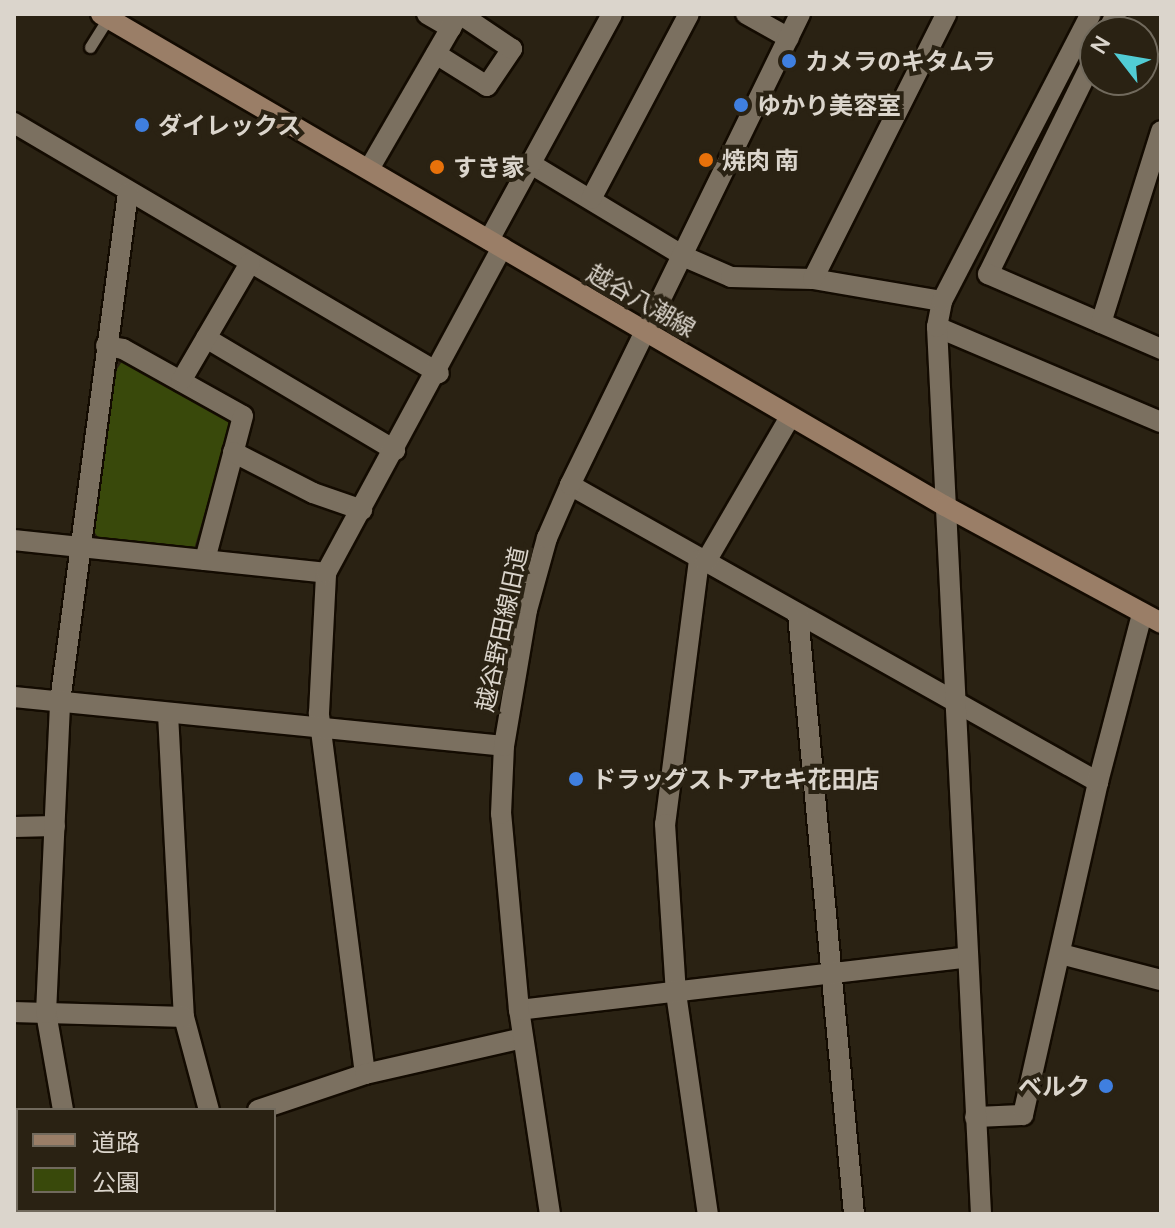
<!DOCTYPE html>
<html>
<head>
<meta charset="utf-8">
<style>
	body { margin:0 }
	#map { position:relative; width:1175px; height:1228px; overflow:hidden; background:#2a2213; font-family:Manrope,"Noto Sans JP",sans-serif }
	div>[style] { position:absolute }
	.green>* { inset:0; background:#39490b }
	.roads { filter:drop-shadow(2px 0 #130b01) drop-shadow(-2px 0 #130b01) drop-shadow(0 2px #130b01) drop-shadow(0 -2px #130b01) }
	.service>* { height:11px; margin:-5.5px; padding:0 5.5px; transform-origin:5.5px; border-radius:5.5px; background:#7b7060 }
	.minor>* { height:20px; margin:-10px; padding:0 10px; transform-origin:10px; border-radius:10px; background:#7b7060 }
	.tertiary>* { height:20px; margin:-10px; padding:0 10px; transform-origin:10px; border-radius:10px; background:#7b7060 }
	.secondary>* { height:20px; margin:-10px; padding:0 10px; transform-origin:10px; border-radius:10px; background:#9a7e67 }
	.dots>* { width:22px; height:22px; translate:-50% -50%; box-sizing:border-box; border:4px solid #2a2213; border-radius:50% }
	span { translate:-50% -50%; white-space:nowrap; text-align:center; line-height:1.15; -webkit-text-stroke:8px #2a2213; paint-order:stroke }
	.poi-label { font-size:24px; color:#dbd5cc; font-weight:700 }
	.left { translate:0 -50%; text-align:left }
	.right { translate:-100% -50%; text-align:right }
	.street-label { font-size:24px; color:#dbd5cc }
	.frame { position:absolute; inset:0; border:16px solid #dbd5cc; pointer-events:none }
	.legend { position:absolute; left:16px; top:1108px; width:260px; height:104px; box-sizing:border-box; background:#2a2213; border:2px solid #716a5d; margin:0; padding:10px 14px; list-style:none; font-size:24px; color:#dbd5cc }
	.legend li { display:flex; align-items:center; gap:16px; height:40px }
	.legend b { width:40px; border:2px solid #716a5d }
	.north { position:absolute; left:1079px; top:16px; width:80px; height:80px; box-sizing:border-box; background:#2a2213; border:2px solid #716a5d; border-radius:50%; rotate:301deg; font-size:22px; font-weight:700; line-height:32px; text-align:center; color:#dbd5cc }
	.north::after { content:''; display:block; margin:auto; width:28px; height:36px; background:#51ccd4; clip-path:polygon(50% 0,100% 100%,50% 72%,0 100%) }
</style>
</head>
<body>
<div id="map">
	<div class="green">
		<i style="clip-path:polygon(123px 360px,131px 360px,231px 424px,194px 549px,101px 541px,95px 533px,92px 519px,117px 369px)"></i>
	</div>
	<div class="roads">
		<div class="service">
			<i style="left:90px;top:47px;width:34px;rotate:-58deg"></i>
		</div>
		<div class="minor">
			<i style="left:427px;top:14px;width:28px;rotate:30deg"></i>
			<i style="left:746px;top:14px;width:49px;rotate:29.2deg"></i>
			<i style="left:1107px;top:32px;width:20px;rotate:-63deg"></i>
			<i style="left:436px;top:54px;width:60px;rotate:32.1deg"></i>
			<i style="left:487px;top:86px;width:45px;rotate:-56deg"></i>
			<i style="left:512px;top:49px;width:63px;rotate:-146.1deg"></i>
			<i style="left:1095px;top:56px;width:243px;rotate:116.1deg"></i>
			<i style="left:988px;top:274px;width:189px;rotate:23.4deg"></i>
			<i style="left:14px;top:123px;width:493px;rotate:30.5deg"></i>
			<i style="left:531px;top:164px;width:180px;rotate:31.1deg"></i>
			<i style="left:685px;top:257px;width:50px;rotate:23.5deg"></i>
			<i style="left:731px;top:277px;width:82px;rotate:1.4deg"></i>
			<i style="left:813px;top:279px;width:131px;rotate:9.7deg"></i>
			<i style="left:369px;top:169px;width:179px;rotate:-59.9deg"></i>
			<i style="left:591px;top:199px;width:209px;rotate:-62.1deg"></i>
			<i style="left:489px;top:240px;width:257px;rotate:-61.4deg"></i>
			<i style="left:813px;top:279px;width:297px;rotate:-63.3deg"></i>
			<i style="left:1101px;top:323px;width:201px;rotate:-72.6deg"></i>
			<i style="left:937px;top:327px;width:243px;rotate:23deg"></i>
			<i style="left:206px;top:338px;width:220px;rotate:30.7deg"></i>
			<i style="left:106px;top:346px;width:17px;rotate:10deg"></i>
			<i style="left:123px;top:349px;width:137px;rotate:29.2deg"></i>
			<i style="left:243px;top:416px;width:149px;rotate:104.8deg"></i>
			<i style="left:181px;top:381px;width:137px;rotate:-59.7deg"></i>
			<i style="left:233px;top:452px;width:90px;rotate:27.1deg"></i>
			<i style="left:313px;top:493px;width:52px;rotate:19.1deg"></i>
			<i style="left:570px;top:485px;width:606px;rotate:29.36deg"></i>
			<i style="left:14px;top:540px;width:314px;rotate:6deg"></i>
			<i style="left:699px;top:560px;width:266px;rotate:97.3deg"></i>
			<i style="left:665px;top:824px;width:169px;rotate:86.3deg"></i>
			<i style="left:676px;top:993px;width:223px;rotate:81.8deg"></i>
			<i style="left:705px;top:563px;width:169px;rotate:-59.8deg"></i>
			<i style="left:798px;top:614px;width:603px;rotate:84.67deg"></i>
			<i style="left:168px;top:714px;width:303px;rotate:87deg"></i>
			<i style="left:184px;top:1017px;width:96px;rotate:75deg"></i>
			<i style="left:14px;top:827px;width:41px;rotate:-1.4deg"></i>
			<i style="left:1061px;top:954px;width:103px;rotate:14.6deg"></i>
			<i style="left:519px;top:1010px;width:451px;rotate:-6.7deg"></i>
			<i style="left:14px;top:1012px;width:170px;rotate:1.7deg"></i>
			<i style="left:365px;top:1074px;width:364px;rotate:-97.3deg"></i>
			<i style="left:319px;top:713px;width:140px;rotate:-87.1deg"></i>
			<i style="left:326px;top:573px;width:370px;rotate:-61.6deg"></i>
			<i style="left:63px;top:1110px;width:98px;rotate:-99.9deg"></i>
			<i style="left:46px;top:1013px;width:311px;rotate:-87.4deg"></i>
			<i style="left:60px;top:702px;width:514px;rotate:-82.39deg"></i>
			<i style="left:258px;top:1110px;width:113px;rotate:-18.6deg"></i>
			<i style="left:365px;top:1074px;width:162px;rotate:-12.8deg"></i>
			<i style="left:975px;top:1117px;width:48px;rotate:-2.4deg"></i>
			<i style="left:1023px;top:1115px;width:341px;rotate:-77.3deg"></i>
			<i style="left:1098px;top:782px;width:174px;rotate:-75.3deg"></i>
			<i style="left:80px;top:1210px;width:4px;rotate:90deg"></i>
			<i style="left:233px;top:1210px;width:4px;rotate:76deg"></i>
			<i style="left:981px;top:1214px;width:888px;rotate:-92.84deg"></i>
			<i style="left:937px;top:327px;width:26px;rotate:-79deg"></i>
			<i style="left:942px;top:301px;width:323px;rotate:-62.6deg"></i>
		</div>
		<div class="tertiary">
			<i style="left:14px;top:697px;width:492px;rotate:5.7deg"></i>
			<i style="left:550px;top:1214px;width:206px;rotate:-98.6deg"></i>
			<i style="left:519px;top:1010px;width:197px;rotate:-95.2deg"></i>
			<i style="left:501px;top:814px;width:68px;rotate:-87.5deg"></i>
			<i style="left:504px;top:746px;width:138px;rotate:-80.4deg"></i>
			<i style="left:527px;top:610px;width:75px;rotate:-74.5deg"></i>
			<i style="left:547px;top:538px;width:58px;rotate:-66.5deg"></i>
			<i style="left:570px;top:485px;width:524px;rotate:-63.97deg"></i>
		</div>
		<div class="secondary">
			<i style="left:101px;top:14px;width:977px;rotate:30.24deg"></i>
			<i style="left:945px;top:506px;width:246px;rotate:28.4deg"></i>
		</div>
	</div>
	<div class="dots">
		<i style="left:789px;top:61px;background:#3f7fe0"></i>
		<i style="left:741px;top:105px;background:#3f7fe0"></i>
		<i style="left:142px;top:125px;background:#3f7fe0"></i>
		<i style="left:706px;top:160px;background:#e8710a"></i>
		<i style="left:437px;top:167px;background:#e8710a"></i>
		<i style="left:576px;top:779px;background:#3f7fe0"></i>
		<i style="left:1106px;top:1086px;background:#3f7fe0"></i>
	</div>
	<div class="poi-label">
		<span class="left" style="left:805px;top:61px">カメラのキタムラ</span>
		<span class="left" style="left:757px;top:105px">ゆかり美容室</span>
		<span class="left" style="left:158px;top:125px">ダイレックス</span>
		<span class="left" style="left:722px;top:160px">焼肉 南</span>
		<span class="left" style="left:453px;top:167px">すき家</span>
		<span class="left" style="left:592px;top:779px">ドラッグストアセキ花田店</span>
		<span class="right" style="left:1090px;top:1086px">ベルク</span>
	</div>
	<div class="street-label">
		<span style="left:642px;top:300px;rotate:30deg">越谷八潮線</span>
		<span style="left:501px;top:629px;rotate:-78deg">越谷野田線旧道</span>
	</div>
	<div class="frame"></div>
	<ul class="legend">
	<li><b style="height:10px;background:#9a7e67"></b>道路</li>
	<li><b style="height:22px;background:#39490b"></b>公園</li>
	</ul>
	<div class="north">N</div>
</div>
</body>
</html>
